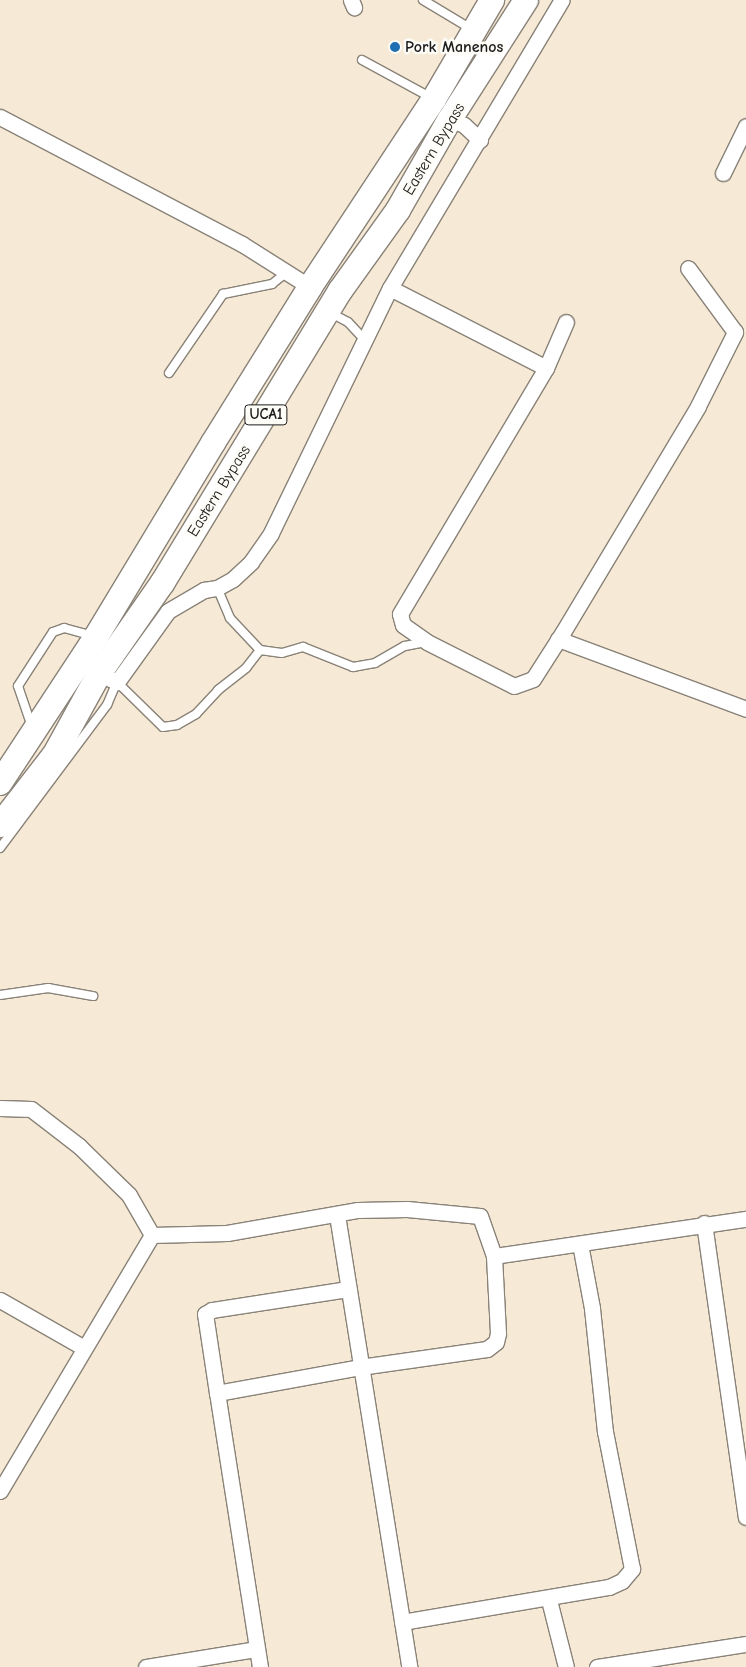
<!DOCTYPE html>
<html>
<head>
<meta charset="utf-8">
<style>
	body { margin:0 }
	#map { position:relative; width:746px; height:1667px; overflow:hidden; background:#f6e9d5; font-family:"Comic Neue",sans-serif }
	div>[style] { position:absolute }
	.roads { filter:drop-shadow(1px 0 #898278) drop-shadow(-1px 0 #898278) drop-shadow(0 1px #898278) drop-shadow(0 -1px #898278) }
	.service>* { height:8px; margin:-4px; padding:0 4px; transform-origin:4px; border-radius:4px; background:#fff }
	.minor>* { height:15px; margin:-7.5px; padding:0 7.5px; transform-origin:7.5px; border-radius:7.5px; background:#fff }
	.primary>* { height:24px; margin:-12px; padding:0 12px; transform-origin:12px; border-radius:12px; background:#fff }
	.dots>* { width:14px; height:14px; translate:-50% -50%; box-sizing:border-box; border:2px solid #fdfcf7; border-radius:50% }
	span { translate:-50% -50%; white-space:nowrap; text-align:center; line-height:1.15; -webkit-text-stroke:5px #fdfcf7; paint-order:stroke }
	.shield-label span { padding:1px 4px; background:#fdfcf7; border:1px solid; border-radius:4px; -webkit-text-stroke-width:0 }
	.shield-label { font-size:15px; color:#1c1c1c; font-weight:700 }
	.poi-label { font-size:16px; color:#1c1c1c; font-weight:700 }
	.left { translate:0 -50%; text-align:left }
	.street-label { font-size:16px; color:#1c1c1c }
</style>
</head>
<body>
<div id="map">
	<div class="roads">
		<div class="service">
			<i style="left:423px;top:0;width:58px;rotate:31deg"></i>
			<i style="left:362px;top:60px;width:80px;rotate:28.5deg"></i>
			<i style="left:331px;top:313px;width:19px;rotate:28deg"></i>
			<i style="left:348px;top:322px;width:26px;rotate:47deg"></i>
			<i style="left:169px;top:373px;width:96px;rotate:-55.6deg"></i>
			<i style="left:223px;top:294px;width:50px;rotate:-11.5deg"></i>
			<i style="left:272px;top:284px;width:19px;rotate:-39deg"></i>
			<i style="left:260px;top:650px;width:22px;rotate:8deg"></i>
			<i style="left:282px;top:653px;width:22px;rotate:-16deg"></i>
			<i style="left:303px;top:647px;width:54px;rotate:21.8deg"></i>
			<i style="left:353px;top:667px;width:22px;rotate:-10deg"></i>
			<i style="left:375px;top:663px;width:34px;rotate:-30deg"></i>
			<i style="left:405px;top:646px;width:21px;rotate:-11deg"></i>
			<i style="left:32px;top:727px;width:43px;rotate:-108.9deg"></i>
			<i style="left:18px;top:686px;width:64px;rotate:-57.1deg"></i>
			<i style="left:53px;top:632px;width:12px;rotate:-20deg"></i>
			<i style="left:64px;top:628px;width:31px;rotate:15deg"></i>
			<i style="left:0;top:848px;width:179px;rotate:-53.2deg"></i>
			<i style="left:107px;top:705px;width:25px;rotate:-67deg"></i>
			<i style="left:117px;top:682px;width:64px;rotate:44.4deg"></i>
			<i style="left:163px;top:727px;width:14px;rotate:-8deg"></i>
			<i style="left:177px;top:725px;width:22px;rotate:-30deg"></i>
			<i style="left:196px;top:714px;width:33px;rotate:-47deg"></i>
			<i style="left:218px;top:690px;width:36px;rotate:-38deg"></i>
			<i style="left:246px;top:668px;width:23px;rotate:-52deg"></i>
			<i style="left:260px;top:650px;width:44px;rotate:-133.2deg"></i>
			<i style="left:230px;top:618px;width:33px;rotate:-113deg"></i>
			<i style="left:0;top:995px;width:49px;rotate:-8.3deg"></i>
			<i style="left:48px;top:988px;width:46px;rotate:10.1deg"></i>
		</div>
		<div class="minor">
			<i style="left:351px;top:0;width:8px;rotate:67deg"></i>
			<i style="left:0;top:117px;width:273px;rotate:27.7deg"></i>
			<i style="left:242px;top:244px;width:80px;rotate:32.3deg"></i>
			<i style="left:450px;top:119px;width:15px;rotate:23deg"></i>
			<i style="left:464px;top:125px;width:22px;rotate:43deg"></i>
			<i style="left:723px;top:173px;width:52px;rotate:-63.9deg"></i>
			<i style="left:390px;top:288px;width:175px;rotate:27.1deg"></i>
			<i style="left:546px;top:368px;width:286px;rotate:120.7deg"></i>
			<i style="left:400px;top:614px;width:11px;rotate:75deg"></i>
			<i style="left:403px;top:625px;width:29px;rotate:35deg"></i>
			<i style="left:427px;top:642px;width:97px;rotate:26.8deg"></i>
			<i style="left:514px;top:686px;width:20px;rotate:-20deg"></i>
			<i style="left:533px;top:679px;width:56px;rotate:-57.4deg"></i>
			<i style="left:563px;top:632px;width:263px;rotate:-59.1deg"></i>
			<i style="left:698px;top:406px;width:83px;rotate:-63.4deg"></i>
			<i style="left:735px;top:332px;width:79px;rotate:-126.3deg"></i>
			<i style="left:546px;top:368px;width:50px;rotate:-66.5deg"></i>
			<i style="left:558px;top:639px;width:201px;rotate:20.4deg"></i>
			<i style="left:99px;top:674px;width:20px;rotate:24deg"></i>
			<i style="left:117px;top:682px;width:87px;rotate:-54.3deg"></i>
			<i style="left:168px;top:611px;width:42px;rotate:-30.3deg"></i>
			<i style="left:204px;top:590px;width:13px;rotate:-9deg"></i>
			<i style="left:217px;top:588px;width:18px;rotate:-29deg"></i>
			<i style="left:233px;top:579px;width:25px;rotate:-43deg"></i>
			<i style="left:251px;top:562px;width:35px;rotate:-55deg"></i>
			<i style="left:271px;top:533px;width:272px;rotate:-64.1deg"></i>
			<i style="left:390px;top:288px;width:335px;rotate:-59.2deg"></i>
			<i style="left:0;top:1108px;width:31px;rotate:2deg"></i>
			<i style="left:31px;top:1109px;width:61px;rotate:37.6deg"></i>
			<i style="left:79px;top:1146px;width:70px;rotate:44.4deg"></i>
			<i style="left:129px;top:1195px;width:46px;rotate:60.1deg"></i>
			<i style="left:337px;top:1215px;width:458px;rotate:80.9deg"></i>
			<i style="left:704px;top:1223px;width:297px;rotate:81.9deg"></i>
			<i style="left:152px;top:1235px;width:75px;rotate:-1.5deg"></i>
			<i style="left:227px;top:1233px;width:133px;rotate:-10deg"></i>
			<i style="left:358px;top:1210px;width:49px;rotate:-1.2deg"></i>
			<i style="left:407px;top:1209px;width:73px;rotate:5.5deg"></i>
			<i style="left:480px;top:1216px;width:42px;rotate:70.7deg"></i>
			<i style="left:0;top:1300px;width:97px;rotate:29.7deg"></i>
			<i style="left:217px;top:1393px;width:80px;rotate:-98.6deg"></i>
			<i style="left:205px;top:1314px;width:8px;rotate:-30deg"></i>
			<i style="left:212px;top:1310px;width:138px;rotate:-8.8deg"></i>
			<i style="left:0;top:1491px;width:298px;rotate:-59.3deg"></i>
			<i style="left:549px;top:1600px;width:69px;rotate:75.8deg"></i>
			<i style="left:402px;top:1622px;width:210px;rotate:-9.6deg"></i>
			<i style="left:609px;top:1587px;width:14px;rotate:-25deg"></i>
			<i style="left:622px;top:1581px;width:16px;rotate:-50deg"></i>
			<i style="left:632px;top:1569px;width:140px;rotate:-101.1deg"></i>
			<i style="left:605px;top:1432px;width:125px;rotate:-96deg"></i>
			<i style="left:592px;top:1308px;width:65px;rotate:-100.6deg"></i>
			<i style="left:146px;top:1667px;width:111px;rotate:-9.3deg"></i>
			<i style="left:260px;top:1667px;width:277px;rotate:-98.9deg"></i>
			<i style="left:217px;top:1393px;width:145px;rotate:-10.3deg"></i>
			<i style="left:360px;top:1367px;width:128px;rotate:-8.1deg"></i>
			<i style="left:487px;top:1349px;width:11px;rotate:-38deg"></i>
			<i style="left:496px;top:1342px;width:9px;rotate:-77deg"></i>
			<i style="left:498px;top:1333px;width:77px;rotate:-93deg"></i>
			<i style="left:494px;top:1256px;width:255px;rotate:-8.4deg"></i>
			<i style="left:597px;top:1667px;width:151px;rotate:-8.8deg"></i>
		</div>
		<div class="primary">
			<i style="left:0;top:783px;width:175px;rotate:-56.7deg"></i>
			<i style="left:96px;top:637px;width:227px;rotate:-58.9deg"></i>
			<i style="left:213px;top:443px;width:184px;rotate:-58.1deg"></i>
			<i style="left:310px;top:287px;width:225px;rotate:-56.6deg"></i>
			<i style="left:434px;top:99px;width:115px;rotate:-59.6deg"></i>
			<i style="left:0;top:825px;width:90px;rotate:-52.2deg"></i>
			<i style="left:55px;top:754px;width:91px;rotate:-61.2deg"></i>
			<i style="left:99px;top:674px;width:112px;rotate:-55.2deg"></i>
			<i style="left:163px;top:582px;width:341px;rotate:-58.7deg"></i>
			<i style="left:340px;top:291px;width:100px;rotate:-54.4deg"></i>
			<i style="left:398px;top:210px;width:105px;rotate:-60.3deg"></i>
			<i style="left:450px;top:119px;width:141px;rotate:-57.4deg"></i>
		</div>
	</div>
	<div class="dots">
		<i style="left:395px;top:47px;background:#1f6fb2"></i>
	</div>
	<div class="shield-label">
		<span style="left:266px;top:415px">UCA1</span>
	</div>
	<div class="poi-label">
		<span class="left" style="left:405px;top:47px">Pork Manenos</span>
	</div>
	<div class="street-label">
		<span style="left:434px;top:149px;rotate:-59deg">Eastern Bypass</span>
		<span style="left:219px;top:491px;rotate:-58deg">Eastern Bypass</span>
	</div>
</div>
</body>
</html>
